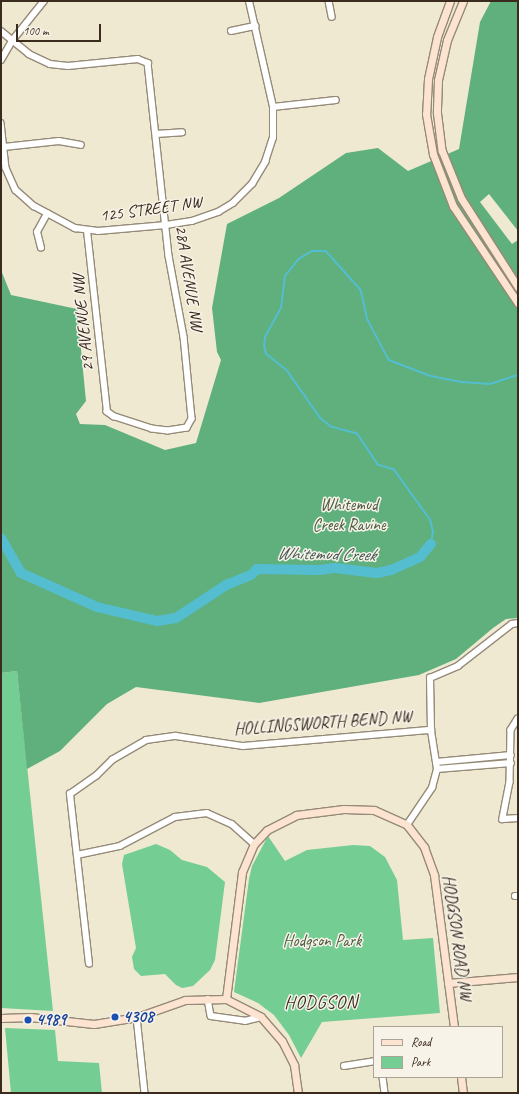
<!DOCTYPE html>
<html>
<head>
<meta charset="utf-8">
<style>
	body { margin:0 }
	#map { position:relative; width:519px; height:1094px; overflow:hidden; background:#efe9d1; font-family:Caveat,sans-serif }
	div>[style] { position:absolute }
	.green>* { inset:0; background:#74cd93 }
	.forest>* { inset:0; background:#5fb07d }
	.stream>* { height:1.5px; margin:-0.75px; padding:0 0.75px; transform-origin:0.75px; border-radius:0.75px; background:#54bdd0 }
	.river>* { height:10px; margin:-5px; padding:0 5px; transform-origin:5px; border-radius:5px; background:#54bdd0 }
	.roads { filter:drop-shadow(1px 0 #958a78) drop-shadow(-1px 0 #958a78) drop-shadow(0 1px #958a78) drop-shadow(0 -1px #958a78) }
	.street>* { height:5.5px; margin:-2.75px; padding:0 2.75px; transform-origin:2.75px; border-radius:2.75px; background:#fff }
	.secondary>* { height:7px; margin:-3.5px; padding:0 3.5px; transform-origin:3.5px; border-radius:3.5px; background:#fde4d1 }
	.dots>* { width:11px; height:11px; translate:-50% -50%; box-sizing:border-box; border:2px solid #f7f3e8; border-radius:50% }
	span { translate:-50% -50%; white-space:nowrap; text-align:center; line-height:1.15; -webkit-text-stroke:3px #f7f3e8; paint-order:stroke }
	.street-label { font-size:17px; color:#3b2a1e }
	.park-label { font-size:17px; color:#4c5b41 }
	.transit-label { font-size:17px; color:#164399; font-weight:700 }
	.left { translate:0 -50%; text-align:left }
	.water-label { font-size:18px; color:#425653; font-style:italic }
	.neighbourhood-label { font-size:18px; color:#3b2a1e; letter-spacing:1px }
	.frame { position:absolute; inset:0; border:2px solid #3b2a1e; pointer-events:none }
	.legend { position:absolute; left:373px; top:1026px; width:130px; height:52px; box-sizing:border-box; background:#f7f3e8; border:1px solid #aca397; margin:0; padding:5px 7px; list-style:none; font-size:12px; color:#3b2a1e }
	.legend li { display:flex; align-items:center; gap:8px; height:20px }
	.legend b { width:20px; border:1px solid #aca397 }
	.scale { position:absolute; left:16px; top:24px; width:85px; height:18px; box-sizing:border-box; border:2px solid #3b2a1e; border-top:0; padding-left:5px; font-size:12px; line-height:14px; white-space:nowrap; color:#3b2a1e; -webkit-text-stroke:3px #f7f3e8; paint-order:stroke }
</style>
</head>
<body>
<div id="map">
	<div class="green">
		<i style="clip-path:polygon(17px 671px,53px 1011px,1px 1008px,1px 673px)"></i>
		<i style="clip-path:polygon(268px 836px,285px 861px,307px 850px,353px 845px,370px 846px,385px 857px,397px 880px,403px 940px,433px 938px,440px 1013px,322px 1022px,301px 1058px,289px 1035px,274px 1015px,258px 1003px,234px 992px,249px 879px,252px 866px)"></i>
		<i style="clip-path:polygon(156px 844px,170px 850px,182px 860px,207px 867px,225px 882px,215px 960px,210px 970px,193px 986px,182px 988px,176px 985px,165px 974px,141px 976px,134px 969px,132px 957px,136px 948px,122px 864px,124px 855px)"></i>
		<i style="clip-path:polygon(5px 1028px,55px 1030px,58px 1061px,99px 1063px,102px 1093px,11px 1093px)"></i>
	</div>
	<div class="forest">
		<i style="clip-path:polygon(491px 1px,518px 1px,518px 231px,489px 194px,480px 202px,512px 244px,518px 240px,518px 618px,506px 619px,493px 628px,456px 659px,419px 675px,259px 703px,136px 687px,107px 704px,60px 751px,27px 769px,17px 671px,1px 673px,1px 270px,11px 295px,77px 309px,86px 401px,76px 414px,80px 424px,105px 425px,165px 450px,196px 443px,221px 360px,217px 352px,212px 308px,227px 224px,279px 198px,346px 153px,378px 148px,408px 171px,459px 149px,480px 22px)"></i>
	</div>
	<div class="stream">
		<i style="left:431px;top:544px;width:12px;rotate:-81deg"></i>
		<i style="left:433px;top:532px;width:12px;rotate:-104deg"></i>
		<i style="left:430px;top:520px;width:62px;rotate:-125.8deg"></i>
		<i style="left:394px;top:470px;width:17px;rotate:-163deg"></i>
		<i style="left:378px;top:465px;width:37px;rotate:-124deg"></i>
		<i style="left:357px;top:434px;width:27px;rotate:-165deg"></i>
		<i style="left:331px;top:427px;width:14px;rotate:-141deg"></i>
		<i style="left:320px;top:418px;width:57px;rotate:-125.1deg"></i>
		<i style="left:287px;top:371px;width:27px;rotate:-141deg"></i>
		<i style="left:266px;top:354px;width:8px;rotate:-104deg"></i>
		<i style="left:264px;top:346px;width:9px;rotate:-84deg"></i>
		<i style="left:265px;top:337px;width:33px;rotate:-61deg"></i>
		<i style="left:281px;top:308px;width:32px;rotate:-83deg"></i>
		<i style="left:285px;top:276px;width:22px;rotate:-51deg"></i>
		<i style="left:299px;top:259px;width:15px;rotate:-32deg"></i>
		<i style="left:312px;top:251px;width:14px"></i>
		<i style="left:326px;top:251px;width:52px;rotate:48.1deg"></i>
		<i style="left:361px;top:290px;width:31px;rotate:77deg"></i>
		<i style="left:368px;top:320px;width:45px;rotate:62.3deg"></i>
		<i style="left:389px;top:360px;width:45px;rotate:20.9deg"></i>
		<i style="left:431px;top:376px;width:32px;rotate:11deg"></i>
		<i style="left:462px;top:382px;width:28px;rotate:4deg"></i>
		<i style="left:490px;top:384px;width:29px;rotate:-18deg"></i>
	</div>
	<div class="river">
		<i style="left:1px;top:538px;width:40px;rotate:60.3deg"></i>
		<i style="left:21px;top:573px;width:83px;rotate:24.1deg"></i>
		<i style="left:97px;top:607px;width:62px;rotate:13.1deg"></i>
		<i style="left:157px;top:621px;width:19px;rotate:-9deg"></i>
		<i style="left:176px;top:618px;width:60px;rotate:-33.4deg"></i>
		<i style="left:226px;top:585px;width:27px;rotate:-22deg"></i>
		<i style="left:251px;top:575px;width:8px;rotate:-45deg"></i>
		<i style="left:257px;top:569px;width:63px;rotate:0.9deg"></i>
		<i style="left:320px;top:570px;width:15px;rotate:-8deg"></i>
		<i style="left:335px;top:568px;width:42px;rotate:6.8deg"></i>
		<i style="left:377px;top:573px;width:14px;rotate:-12deg"></i>
		<i style="left:391px;top:570px;width:32px;rotate:-24deg"></i>
		<i style="left:420px;top:557px;width:17px;rotate:-50deg"></i>
	</div>
	<div class="roads">
		<div class="street">
			<i style="left:329px;top:1px;width:16px;rotate:79deg"></i>
			<i style="left:1px;top:31px;width:36px;rotate:39deg"></i>
			<i style="left:29px;top:54px;width:23px;rotate:25deg"></i>
			<i style="left:50px;top:64px;width:18px;rotate:6deg"></i>
			<i style="left:68px;top:66px;width:70px;rotate:-5.7deg"></i>
			<i style="left:138px;top:59px;width:11px;rotate:22deg"></i>
			<i style="left:148px;top:63px;width:194px;rotate:83.8deg"></i>
			<i style="left:169px;top:256px;width:82px;rotate:79.5deg"></i>
			<i style="left:184px;top:337px;width:82px;rotate:84.4deg"></i>
			<i style="left:192px;top:419px;width:10px;rotate:119deg"></i>
			<i style="left:187px;top:428px;width:19px;rotate:171deg"></i>
			<i style="left:168px;top:431px;width:16px;rotate:-173deg"></i>
			<i style="left:152px;top:429px;width:40px;rotate:-162deg"></i>
			<i style="left:114px;top:417px;width:9px;rotate:-144deg"></i>
			<i style="left:107px;top:412px;width:182px;rotate:-96.3deg"></i>
			<i style="left:231px;top:31px;width:25px;rotate:-12deg"></i>
			<i style="left:1px;top:60px;width:22px;rotate:-60deg"></i>
			<i style="left:12px;top:41px;width:51px;rotate:-51.3deg"></i>
			<i style="left:273px;top:107px;width:63px;rotate:-6.3deg"></i>
			<i style="left:1px;top:123px;width:45px;rotate:83.7deg"></i>
			<i style="left:6px;top:168px;width:24px;rotate:66deg"></i>
			<i style="left:16px;top:190px;width:24px;rotate:42deg"></i>
			<i style="left:34px;top:206px;width:47px;rotate:28.2deg"></i>
			<i style="left:75px;top:228px;width:23px;rotate:7deg"></i>
			<i style="left:98px;top:231px;width:68px;rotate:-5deg"></i>
			<i style="left:166px;top:225px;width:26px;rotate:-9deg"></i>
			<i style="left:192px;top:221px;width:28px;rotate:-19deg"></i>
			<i style="left:218px;top:212px;width:17px;rotate:-31deg"></i>
			<i style="left:233px;top:203px;width:27px;rotate:-45deg"></i>
			<i style="left:252px;top:184px;width:26px;rotate:-59deg"></i>
			<i style="left:265px;top:162px;width:25px;rotate:-72deg"></i>
			<i style="left:273px;top:138px;width:31px;rotate:-90deg"></i>
			<i style="left:273px;top:107px;width:109px;rotate:-102.8deg"></i>
			<i style="left:156px;top:134px;width:26px;rotate:-4deg"></i>
			<i style="left:4px;top:147px;width:55px;rotate:-6.2deg"></i>
			<i style="left:59px;top:141px;width:22px;rotate:10deg"></i>
			<i style="left:41px;top:248px;width:16px;rotate:-104deg"></i>
			<i style="left:37px;top:232px;width:21px;rotate:-61deg"></i>
			<i style="left:518px;top:719px;width:13px;rotate:122deg"></i>
			<i style="left:511px;top:730px;width:52px;rotate:91.1deg"></i>
			<i style="left:510px;top:782px;width:38px;rotate:101deg"></i>
			<i style="left:503px;top:819px;width:15px;rotate:-4deg"></i>
			<i style="left:436px;top:762px;width:75px;rotate:-5.3deg"></i>
			<i style="left:437px;top:769px;width:74px;rotate:-4.6deg"></i>
			<i style="left:407px;top:825px;width:45px;rotate:-56deg"></i>
			<i style="left:432px;top:788px;width:20px;rotate:-75deg"></i>
			<i style="left:437px;top:769px;width:39px;rotate:-99deg"></i>
			<i style="left:431px;top:730px;width:52px;rotate:-91.1deg"></i>
			<i style="left:430px;top:678px;width:30px;rotate:-23deg"></i>
			<i style="left:458px;top:666px;width:68px;rotate:-37.9deg"></i>
			<i style="left:512px;top:624px;width:6px;rotate:-9deg"></i>
			<i style="left:77px;top:855px;width:44px;rotate:-11.8deg"></i>
			<i style="left:120px;top:846px;width:62px;rotate:-27.8deg"></i>
			<i style="left:175px;top:817px;width:32px;rotate:-7deg"></i>
			<i style="left:207px;top:813px;width:27px;rotate:24deg"></i>
			<i style="left:232px;top:824px;width:30px;rotate:42deg"></i>
			<i style="left:515px;top:896px;width:3px"></i>
			<i style="left:89px;top:964px;width:171px;rotate:-96.4deg"></i>
			<i style="left:70px;top:794px;width:32px;rotate:-35deg"></i>
			<i style="left:96px;top:776px;width:23px;rotate:-45deg"></i>
			<i style="left:112px;top:760px;width:39px;rotate:-30deg"></i>
			<i style="left:146px;top:740px;width:30px;rotate:-8deg"></i>
			<i style="left:176px;top:736px;width:68px;rotate:8.5deg"></i>
			<i style="left:243px;top:746px;width:189px;rotate:-4.9deg"></i>
			<i style="left:208px;top:999px;width:17px;rotate:80deg"></i>
			<i style="left:211px;top:1016px;width:34px;rotate:8deg"></i>
			<i style="left:245px;top:1021px;width:16px;rotate:-14deg"></i>
			<i style="left:137px;top:1017px;width:76px;rotate:84deg"></i>
			<i style="left:344px;top:1066px;width:30px;rotate:-9deg"></i>
			<i style="left:383px;top:1077px;width:16px;rotate:83deg"></i>
		</div>
		<div class="secondary">
			<i style="left:450px;top:1px;width:38px;rotate:110deg"></i>
			<i style="left:437px;top:37px;width:43px;rotate:102.1deg"></i>
			<i style="left:428px;top:79px;width:35px;rotate:93deg"></i>
			<i style="left:426px;top:114px;width:41px;rotate:80.1deg"></i>
			<i style="left:433px;top:154px;width:56px;rotate:69deg"></i>
			<i style="left:453px;top:206px;width:117px;rotate:56.2deg"></i>
			<i style="left:463px;top:1px;width:42px;rotate:112.3deg"></i>
			<i style="left:447px;top:40px;width:41px;rotate:102.7deg"></i>
			<i style="left:438px;top:80px;width:33px;rotate:92deg"></i>
			<i style="left:437px;top:113px;width:38px;rotate:83deg"></i>
			<i style="left:442px;top:151px;width:51px;rotate:68deg"></i>
			<i style="left:461px;top:198px;width:106px;rotate:57.4deg"></i>
			<i style="left:448px;top:983px;width:70px;rotate:-4.9deg"></i>
			<i style="left:226px;top:999px;width:128px;rotate:-82.8deg"></i>
			<i style="left:242px;top:872px;width:30px;rotate:-67deg"></i>
			<i style="left:254px;top:844px;width:19px;rotate:-47deg"></i>
			<i style="left:267px;top:830px;width:33px;rotate:-27deg"></i>
			<i style="left:296px;top:815px;width:48px;rotate:-7.1deg"></i>
			<i style="left:344px;top:809px;width:30px;rotate:2deg"></i>
			<i style="left:374px;top:810px;width:36px;rotate:24deg"></i>
			<i style="left:407px;top:825px;width:28px;rotate:52deg"></i>
			<i style="left:424px;top:847px;width:30px;rotate:70deg"></i>
			<i style="left:434px;top:875px;width:153px;rotate:82.5deg"></i>
			<i style="left:1px;top:1018px;width:29px;rotate:-2deg"></i>
			<i style="left:30px;top:1017px;width:64px;rotate:6.2deg"></i>
			<i style="left:94px;top:1024px;width:44px;rotate:-9.2deg"></i>
			<i style="left:137px;top:1017px;width:51px;rotate:-19.5deg"></i>
			<i style="left:185px;top:1000px;width:41px;rotate:-1.4deg"></i>
			<i style="left:226px;top:999px;width:39px;rotate:27deg"></i>
			<i style="left:261px;top:1017px;width:32px;rotate:49deg"></i>
			<i style="left:282px;top:1041px;width:27px;rotate:63deg"></i>
			<i style="left:294px;top:1065px;width:28px;rotate:82deg"></i>
			<i style="left:461px;top:1077px;width:16px;rotate:83deg"></i>
		</div>
	</div>
	<div class="dots">
		<i style="left:115px;top:1017px;background:#1a4fb4"></i>
		<i style="left:28px;top:1020px;background:#1a4fb4"></i>
	</div>
	<div class="street-label">
		<span style="left:151px;top:209px;rotate:-8deg">125 STREET NW</span>
		<span style="left:189px;top:278px;rotate:81deg">28A AVENUE NW</span>
		<span style="left:83px;top:323px;rotate:-96deg">29 AVENUE NW</span>
		<span style="left:323px;top:723px;rotate:-4deg">HOLLINGSWORTH BEND NW</span>
		<span style="left:457px;top:938px;rotate:82deg">HODGSON ROAD NW</span>
	</div>
	<div class="park-label">
		<span style="left:349px;top:515px">Whitemud<br>Creek Ravine</span>
		<span style="left:322px;top:941px">Hodgson Park</span>
	</div>
	<div class="transit-label">
		<span class="left" style="left:123px;top:1017px">4308</span>
		<span class="left" style="left:36px;top:1020px">4989</span>
	</div>
	<div class="water-label">
		<span style="left:326px;top:554px;rotate:1deg">Whitemud Creek</span>
	</div>
	<div class="neighbourhood-label">
		<span style="left:321px;top:1002px">HODGSON</span>
	</div>
	<div class="frame"></div>
	<ul class="legend">
	<li><b style="height:5px;background:#fde4d1"></b>Road</li>
	<li><b style="height:11px;background:#74cd93"></b>Park</li>
	</ul>
	<div class="scale">100 m</div>
</div>
</body>
</html>
